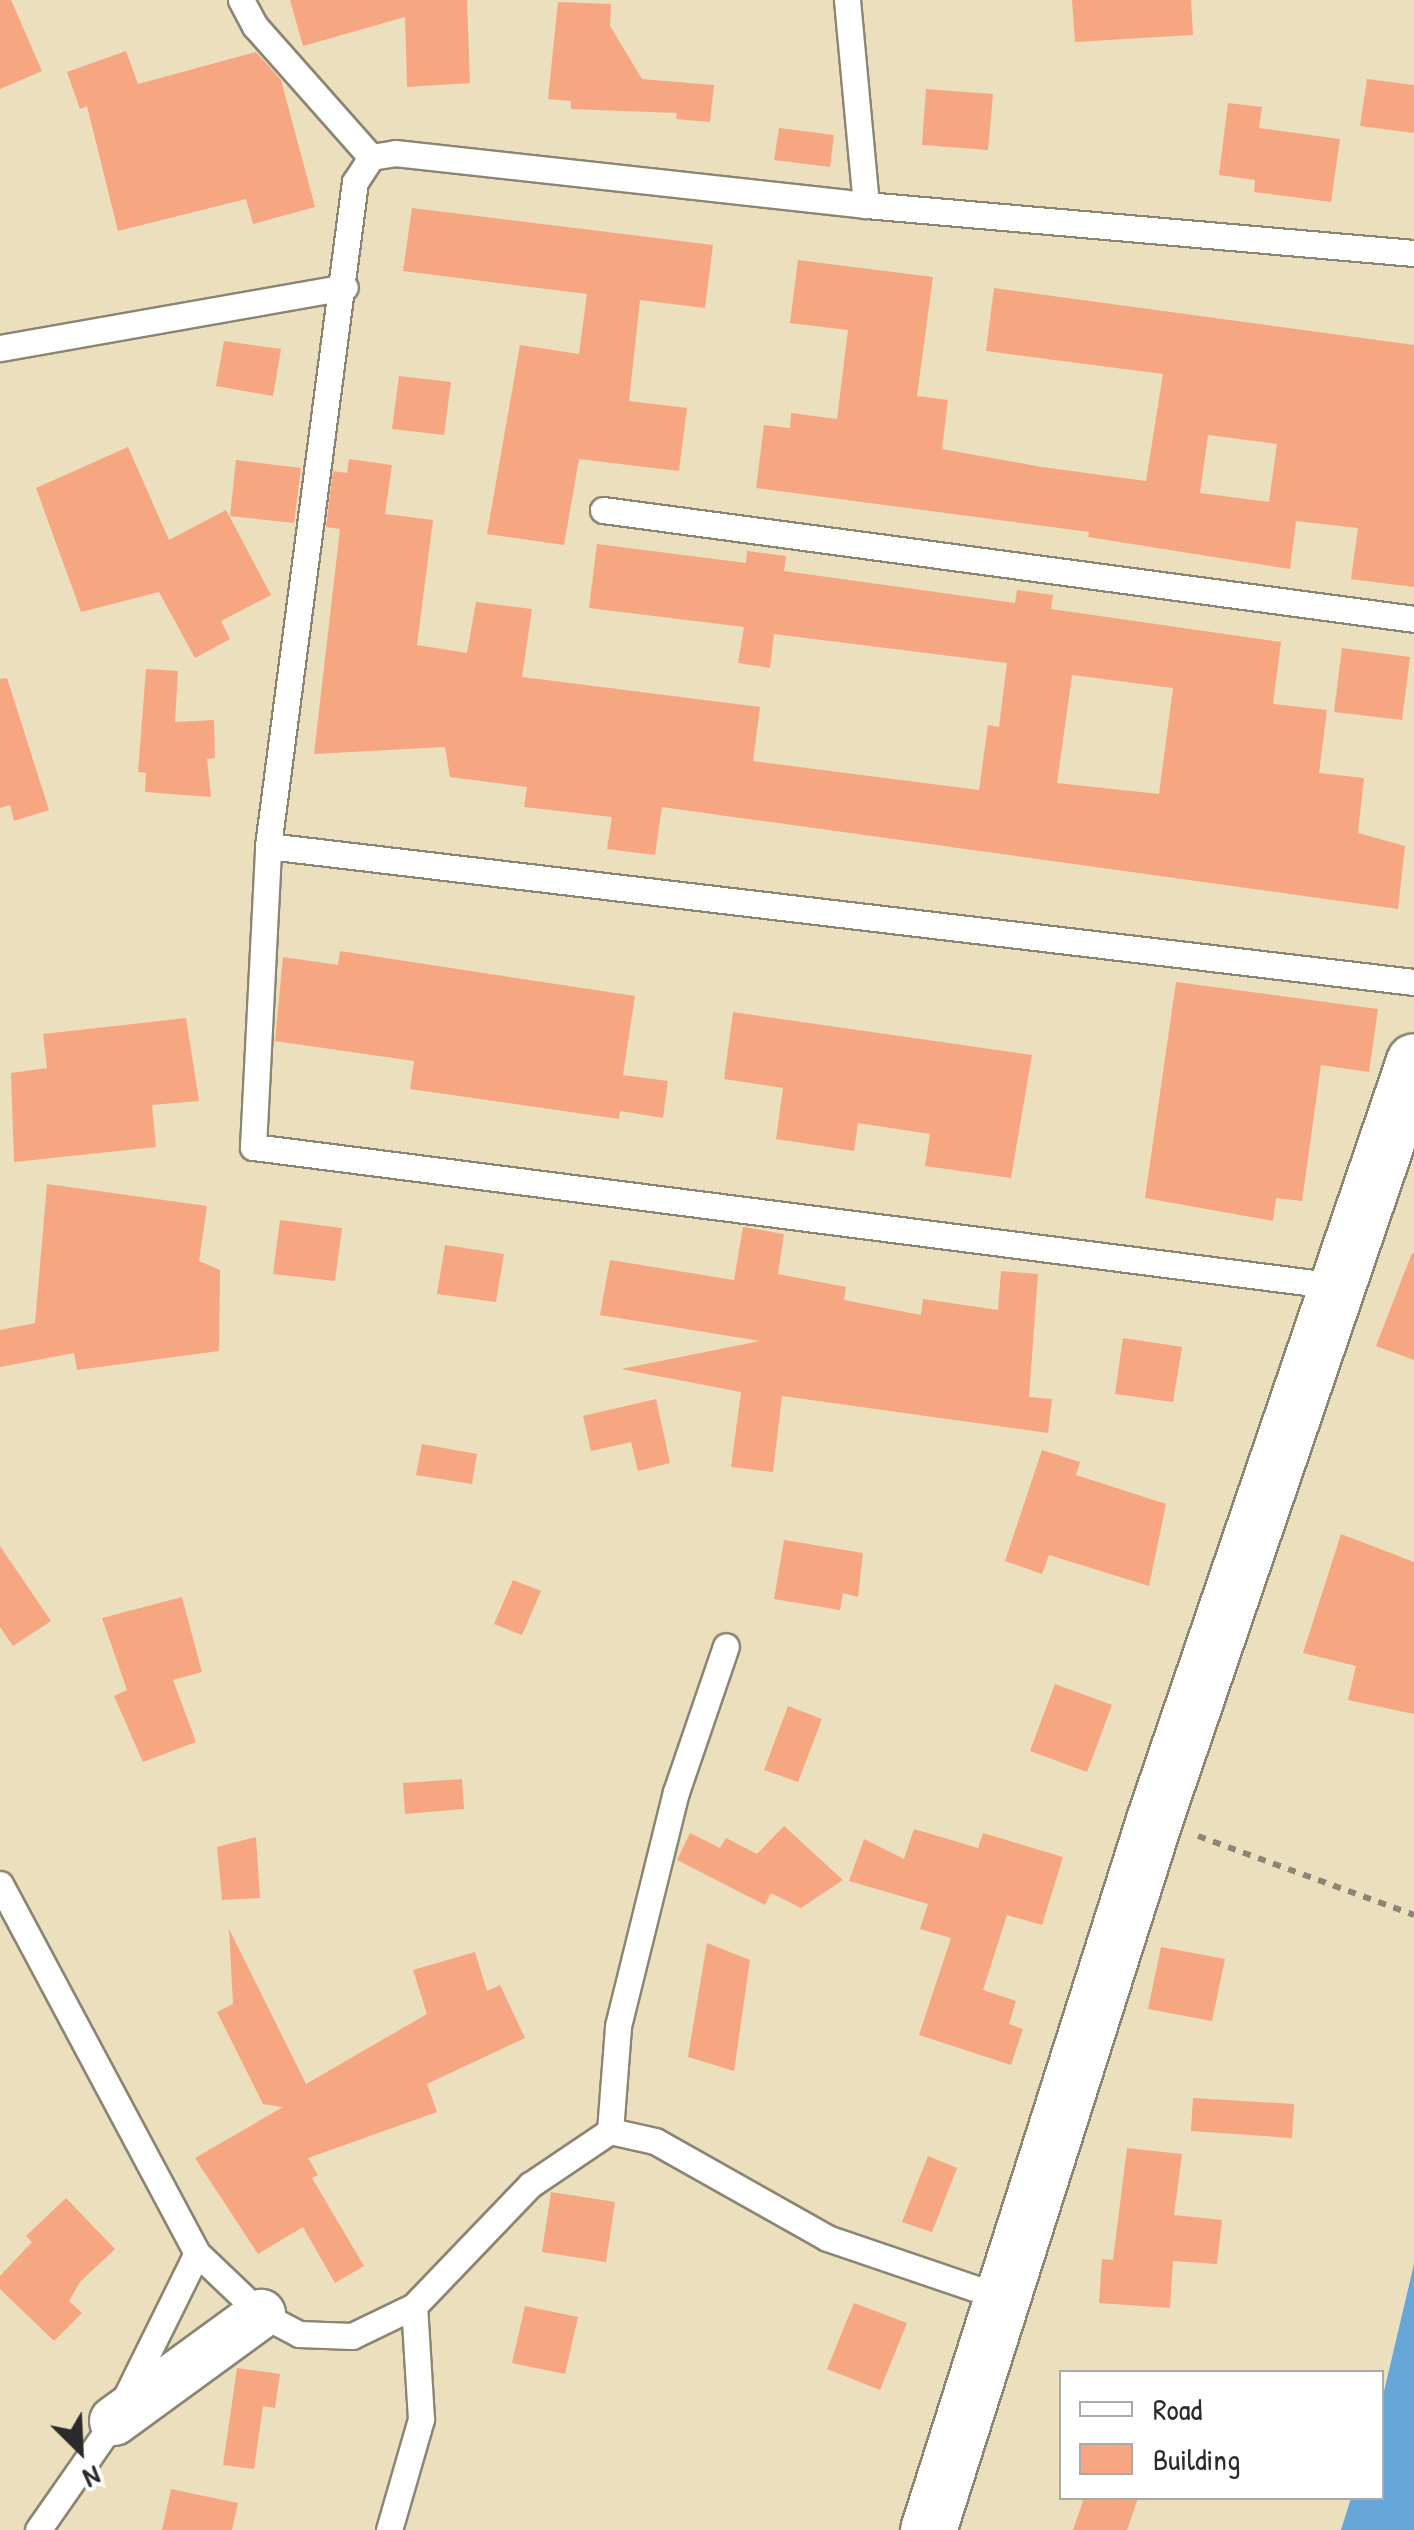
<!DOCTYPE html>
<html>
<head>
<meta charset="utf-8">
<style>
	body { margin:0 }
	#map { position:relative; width:1414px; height:2530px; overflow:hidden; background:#ebdfbd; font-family:"Patrick Hand",sans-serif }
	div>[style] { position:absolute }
	.water>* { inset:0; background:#66a6d9 }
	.building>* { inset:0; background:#f7a682 }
	.path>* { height:6px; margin-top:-3px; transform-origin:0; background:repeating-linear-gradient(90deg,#8b8574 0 8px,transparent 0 16px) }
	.roads { filter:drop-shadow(2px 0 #8b8574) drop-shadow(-2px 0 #8b8574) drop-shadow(0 2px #8b8574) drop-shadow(0 -2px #8b8574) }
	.service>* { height:25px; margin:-12.5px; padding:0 12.5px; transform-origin:12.5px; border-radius:12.5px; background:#fff }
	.minor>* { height:48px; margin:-24px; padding:0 24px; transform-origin:24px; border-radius:24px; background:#fff }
	.secondary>* { height:55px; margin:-27.5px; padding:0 27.5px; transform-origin:27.5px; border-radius:27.5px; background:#fff }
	span { translate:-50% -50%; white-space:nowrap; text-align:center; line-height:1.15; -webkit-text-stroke:10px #fff; paint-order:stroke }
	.legend { position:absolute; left:1059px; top:2370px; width:325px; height:130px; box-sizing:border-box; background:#fff; border:2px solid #aaa; margin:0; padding:12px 18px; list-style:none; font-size:30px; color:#2b2b2b }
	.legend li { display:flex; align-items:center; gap:20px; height:50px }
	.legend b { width:50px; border:2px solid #aaa }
	.north { position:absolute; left:30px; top:2400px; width:100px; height:100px; -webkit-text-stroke:8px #fff; paint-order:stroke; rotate:156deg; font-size:28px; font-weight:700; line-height:40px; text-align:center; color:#2b2b2b }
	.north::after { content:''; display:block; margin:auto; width:35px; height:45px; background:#2b2b2b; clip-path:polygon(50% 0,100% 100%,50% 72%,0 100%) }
</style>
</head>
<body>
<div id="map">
	<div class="water">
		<i style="clip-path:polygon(1414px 2264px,1414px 2530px,1341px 2530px,1351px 2498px,1382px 2498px,1382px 2400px)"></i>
	</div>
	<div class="building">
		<i style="clip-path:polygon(0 0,11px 0,42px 71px,0 89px)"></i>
		<i style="clip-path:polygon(290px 0,467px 0,470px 83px,407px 87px,405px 17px,303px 46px)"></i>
		<i style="clip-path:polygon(1072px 0,1191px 0,1193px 35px,1075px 42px)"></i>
		<i style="clip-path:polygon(558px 2px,611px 4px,610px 26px,642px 79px,714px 85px,710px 122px,676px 119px,677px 113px,571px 109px,571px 101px,548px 99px)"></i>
		<i style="clip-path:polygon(126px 51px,138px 84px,256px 52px,281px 80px,315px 207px,253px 224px,246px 199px,118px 231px,87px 106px,80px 109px,67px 72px)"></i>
		<i style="clip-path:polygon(1367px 79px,1414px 85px,1414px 133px,1360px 126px)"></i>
		<i style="clip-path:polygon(926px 89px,993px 94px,988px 150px,922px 145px)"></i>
		<i style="clip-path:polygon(1228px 103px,1262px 107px,1259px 128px,1340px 139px,1331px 202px,1254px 192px,1255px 180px,1219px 175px)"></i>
		<i style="clip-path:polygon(779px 128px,834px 135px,830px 167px,774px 160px)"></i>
		<i style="clip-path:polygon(412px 208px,713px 245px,705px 308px,640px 300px,629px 401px,687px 408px,679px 471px,579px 459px,564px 545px,487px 534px,520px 345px,579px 354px,587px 294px,403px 271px)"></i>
		<i style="clip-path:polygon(evenodd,798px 260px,933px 277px,917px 396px,948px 400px,942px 449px,1042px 467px,1146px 481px,1163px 374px,986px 351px,994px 288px,1414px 345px,1414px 587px,1351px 579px,1358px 528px,1296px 521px,1290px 569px,1088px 537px,1089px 532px,756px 488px,764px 425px,790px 428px,791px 413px,837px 419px,848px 330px,790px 323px,798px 260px,1208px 435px,1277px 444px,1269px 502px,1200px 493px,1208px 435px)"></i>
		<i style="clip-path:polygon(224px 341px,281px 349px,273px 396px,216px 386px)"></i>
		<i style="clip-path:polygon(399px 376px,451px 382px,444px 435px,392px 429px)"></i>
		<i style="clip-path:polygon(128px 447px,169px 540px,226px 510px,271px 595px,221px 621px,230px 639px,195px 658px,159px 592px,81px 612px,36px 488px)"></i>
		<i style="clip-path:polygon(evenodd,349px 459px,392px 465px,385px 514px,433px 520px,417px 645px,467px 653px,476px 602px,532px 609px,522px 677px,760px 707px,753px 761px,979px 790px,988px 725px,999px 727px,1007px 663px,774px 634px,770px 668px,738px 663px,744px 627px,589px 608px,597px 544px,746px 563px,747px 551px,786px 556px,784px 571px,1015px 603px,1017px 590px,1053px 595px,1051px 609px,1281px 642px,1273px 704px,1327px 710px,1319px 773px,1364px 778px,1358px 833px,1405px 846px,1398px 909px,662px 807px,655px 855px,607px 849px,612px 817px,524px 807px,527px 787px,450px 777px,445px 747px,314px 754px,340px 529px,326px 527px,333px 471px,347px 473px,349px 459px,1072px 675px,1173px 688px,1159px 794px,1057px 783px,1072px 675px)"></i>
		<i style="clip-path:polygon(236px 460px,301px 468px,294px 523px,230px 516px)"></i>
		<i style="clip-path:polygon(1342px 648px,1410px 657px,1402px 720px,1334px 712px)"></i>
		<i style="clip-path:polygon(146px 669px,178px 671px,175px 722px,214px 720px,215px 758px,207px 759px,211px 797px,145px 792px,146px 773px,138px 772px)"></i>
		<i style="clip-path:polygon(7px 678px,49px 810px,14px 821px,10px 805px,0 808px,0 679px)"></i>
		<i style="clip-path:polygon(340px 951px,635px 996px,623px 1075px,668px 1081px,663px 1118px,620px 1111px,619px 1119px,410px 1089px,414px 1061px,275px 1041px,283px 957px,338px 965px)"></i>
		<i style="clip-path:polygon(1176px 982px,1378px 1009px,1369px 1072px,1321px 1065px,1302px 1201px,1276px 1198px,1273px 1221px,1145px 1198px)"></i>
		<i style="clip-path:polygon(733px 1012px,1032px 1055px,1011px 1178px,925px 1166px,930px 1134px,858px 1123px,854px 1151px,776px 1139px,783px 1088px,724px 1079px)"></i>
		<i style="clip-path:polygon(186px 1018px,199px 1101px,152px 1105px,156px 1147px,14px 1162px,11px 1073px,47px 1068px,43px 1034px)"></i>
		<i style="clip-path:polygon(47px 1184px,207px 1206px,199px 1261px,220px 1270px,219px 1351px,77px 1370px,74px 1353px,0 1367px,0 1330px,35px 1323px)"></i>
		<i style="clip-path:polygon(280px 1220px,342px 1228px,335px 1281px,273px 1274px)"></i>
		<i style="clip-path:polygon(743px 1227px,784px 1234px,778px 1274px,846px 1287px,844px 1300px,921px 1315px,923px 1299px,998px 1310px,1001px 1271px,1038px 1274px,1029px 1397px,1052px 1399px,1048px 1433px,782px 1396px,773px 1472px,731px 1467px,741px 1392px,621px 1369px,760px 1341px,600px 1315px,610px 1260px,734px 1280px)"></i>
		<i style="clip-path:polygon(445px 1245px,504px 1254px,496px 1302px,437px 1294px)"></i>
		<i style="clip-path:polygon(1412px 1253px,1414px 1253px,1414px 1360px,1376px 1346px)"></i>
		<i style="clip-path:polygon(1123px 1338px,1182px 1347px,1173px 1402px,1115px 1394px)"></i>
		<i style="clip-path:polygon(656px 1399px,670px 1463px,638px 1471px,631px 1442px,591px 1451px,583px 1416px)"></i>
		<i style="clip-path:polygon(422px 1444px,477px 1454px,472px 1484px,416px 1475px)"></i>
		<i style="clip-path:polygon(1042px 1450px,1080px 1462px,1076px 1475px,1166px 1504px,1149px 1586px,1049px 1555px,1042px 1574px,1005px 1561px)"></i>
		<i style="clip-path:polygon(1341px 1534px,1414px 1562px,1414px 1714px,1348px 1700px,1356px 1666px,1303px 1653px)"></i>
		<i style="clip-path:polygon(784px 1540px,863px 1553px,858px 1597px,843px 1593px,840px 1610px,774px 1599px)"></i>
		<i style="clip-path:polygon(0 1546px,51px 1621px,13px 1646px,0 1627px)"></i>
		<i style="clip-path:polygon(513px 1580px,541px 1591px,522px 1635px,494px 1624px)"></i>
		<i style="clip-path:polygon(182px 1597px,202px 1672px,173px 1680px,196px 1742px,143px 1762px,114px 1696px,127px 1690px,102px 1618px)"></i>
		<i style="clip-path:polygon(1055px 1684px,1112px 1705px,1087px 1772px,1030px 1751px)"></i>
		<i style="clip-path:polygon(788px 1706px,822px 1719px,798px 1782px,764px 1770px)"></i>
		<i style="clip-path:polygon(462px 1779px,464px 1809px,405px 1814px,403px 1783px)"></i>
		<i style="clip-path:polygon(784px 1826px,843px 1880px,801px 1908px,771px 1893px,765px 1905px,677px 1860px,690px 1833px,720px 1848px,726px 1838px,757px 1854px)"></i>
		<i style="clip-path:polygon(914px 1829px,978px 1848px,983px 1833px,1063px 1857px,1042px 1925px,1007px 1915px,983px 1990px,1016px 2001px,1009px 2024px,1023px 2029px,1011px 2065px,919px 2035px,951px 1938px,920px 1929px,928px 1904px,849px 1881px,864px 1839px,904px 1859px)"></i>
		<i style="clip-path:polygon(256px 1837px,260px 1898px,222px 1900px,217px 1847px)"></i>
		<i style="clip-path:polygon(229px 1929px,306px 2084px,427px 2014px,413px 1970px,475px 1952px,487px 1991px,500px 1985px,525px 2038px,427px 2084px,437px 2112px,308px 2158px,318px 2175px,312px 2178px,364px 2266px,335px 2283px,303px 2227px,258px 2254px,195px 2158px,283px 2107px,263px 2104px,217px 2012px,233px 2004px)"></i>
		<i style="clip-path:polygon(707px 1943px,750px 1960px,734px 2071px,688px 2057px)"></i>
		<i style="clip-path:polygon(1161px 1947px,1225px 1959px,1212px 2021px,1148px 2009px)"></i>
		<i style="clip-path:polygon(1193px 2098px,1294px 2104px,1292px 2138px,1191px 2131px)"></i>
		<i style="clip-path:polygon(1127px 2148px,1182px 2154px,1174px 2215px,1222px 2220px,1217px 2264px,1173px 2261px,1170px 2308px,1099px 2303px,1102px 2259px,1113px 2260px)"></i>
		<i style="clip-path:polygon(928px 2156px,957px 2168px,932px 2232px,902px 2222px)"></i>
		<i style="clip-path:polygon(551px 2192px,615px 2202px,606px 2262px,542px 2252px)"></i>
		<i style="clip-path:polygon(66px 2198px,115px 2249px,80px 2282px,69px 2301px,82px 2313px,54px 2341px,0 2289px,0 2276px,32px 2242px,26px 2236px)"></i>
		<i style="clip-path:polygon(854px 2303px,907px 2323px,880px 2390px,827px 2369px)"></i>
		<i style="clip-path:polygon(525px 2306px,578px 2317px,565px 2374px,512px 2363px)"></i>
		<i style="clip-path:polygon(237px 2368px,280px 2374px,275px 2408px,263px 2406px,254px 2469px,223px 2465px)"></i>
		<i style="clip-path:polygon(171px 2489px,238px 2503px,232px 2530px,162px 2530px)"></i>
		<i style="clip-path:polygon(1084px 2498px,1138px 2498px,1127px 2530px,1073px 2530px)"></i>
	</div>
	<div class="path">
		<i style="left:1198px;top:1836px;width:230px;rotate:20.1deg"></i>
	</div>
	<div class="roads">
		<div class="service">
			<i style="left:241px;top:0;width:30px;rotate:62deg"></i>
			<i style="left:255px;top:26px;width:175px;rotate:48.5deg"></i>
			<i style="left:847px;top:0;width:206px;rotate:84.7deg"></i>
			<i style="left:0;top:348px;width:350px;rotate:-10deg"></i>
			<i style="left:603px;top:510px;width:818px;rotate:7.65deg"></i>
			<i style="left:268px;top:846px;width:1154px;rotate:6.77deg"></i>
			<i style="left:1337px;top:1286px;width:1093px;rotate:-172.69deg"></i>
			<i style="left:253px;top:1147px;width:301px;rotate:-87.1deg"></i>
			<i style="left:268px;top:846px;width:670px;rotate:-82.54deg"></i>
			<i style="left:355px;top:182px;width:30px;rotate:-57deg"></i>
			<i style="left:371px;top:157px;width:24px;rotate:-9deg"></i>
			<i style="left:395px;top:153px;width:474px;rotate:6.3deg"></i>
			<i style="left:866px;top:205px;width:550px;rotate:5.01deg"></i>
			<i style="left:0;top:1884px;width:418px;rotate:61.9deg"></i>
			<i style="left:197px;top:2253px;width:88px;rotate:43.6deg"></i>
			<i style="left:261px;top:2314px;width:43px;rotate:27.8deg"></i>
			<i style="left:299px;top:2334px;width:53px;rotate:2.2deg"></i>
			<i style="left:352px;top:2336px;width:69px;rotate:-25.8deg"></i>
			<i style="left:414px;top:2306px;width:168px;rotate:-46.2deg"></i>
			<i style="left:530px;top:2185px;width:97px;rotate:-34deg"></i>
			<i style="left:610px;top:2131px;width:46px;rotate:12.5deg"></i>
			<i style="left:655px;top:2141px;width:197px;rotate:29.4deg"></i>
			<i style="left:827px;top:2238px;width:183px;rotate:18.8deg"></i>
			<i style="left:610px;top:2131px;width:105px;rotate:-85.6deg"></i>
			<i style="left:618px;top:2026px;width:241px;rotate:-76.1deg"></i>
			<i style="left:676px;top:1792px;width:154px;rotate:-71.1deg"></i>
			<i style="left:38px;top:2530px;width:133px;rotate:-55.1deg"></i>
			<i style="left:114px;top:2421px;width:187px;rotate:-63.7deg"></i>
			<i style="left:389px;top:2530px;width:116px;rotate:-73.9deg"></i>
			<i style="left:421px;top:2419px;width:113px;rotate:-93.5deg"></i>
		</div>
		<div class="minor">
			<i style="left:114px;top:2421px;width:182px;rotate:-36.1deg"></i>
		</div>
		<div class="secondary">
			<i style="left:928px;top:2530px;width:745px;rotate:-72.34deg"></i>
			<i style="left:1154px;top:1820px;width:802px;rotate:-71.09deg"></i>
		</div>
	</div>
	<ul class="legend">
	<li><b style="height:12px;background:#fff"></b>Road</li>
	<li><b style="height:28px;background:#f7a682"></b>Building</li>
	</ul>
	<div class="north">N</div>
</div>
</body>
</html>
